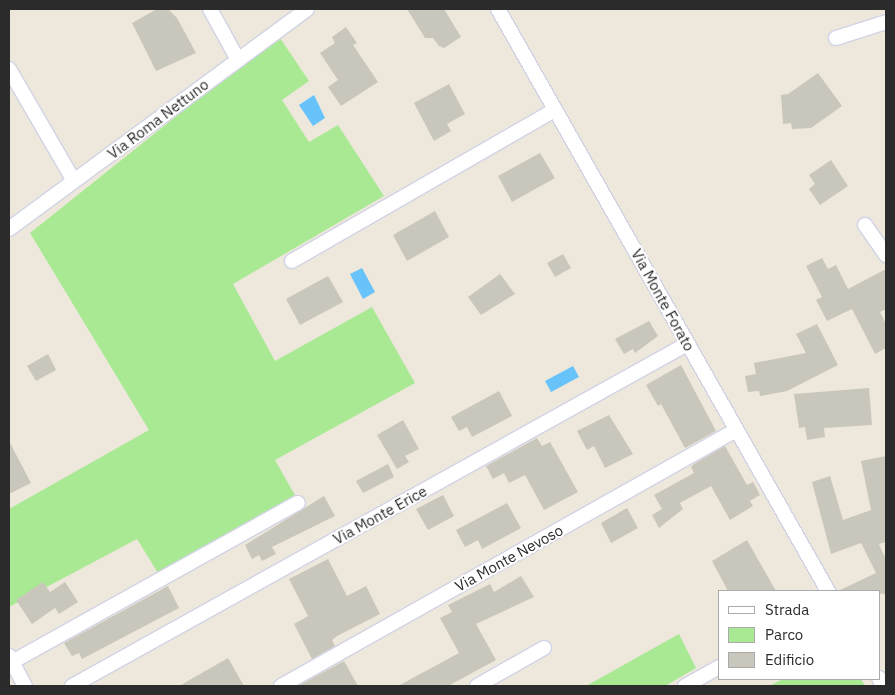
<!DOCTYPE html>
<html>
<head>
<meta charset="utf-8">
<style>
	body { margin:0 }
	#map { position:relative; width:895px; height:695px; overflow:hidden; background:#eee8dc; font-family:"IBM Plex Sans",sans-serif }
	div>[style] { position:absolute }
	.green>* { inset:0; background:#a9e994 }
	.water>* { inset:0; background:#67c3f9 }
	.building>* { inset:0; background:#c9c6bb }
	.roads { filter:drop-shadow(1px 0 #d1d3e5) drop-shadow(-1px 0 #d1d3e5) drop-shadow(0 1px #d1d3e5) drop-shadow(0 -1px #d1d3e5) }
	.street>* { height:14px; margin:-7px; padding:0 7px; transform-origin:7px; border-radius:7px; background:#fff }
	span { translate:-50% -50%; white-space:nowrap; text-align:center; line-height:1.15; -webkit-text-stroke:4px #fff; paint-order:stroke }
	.street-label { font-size:15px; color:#2b2b2b }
	.frame { position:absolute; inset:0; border:10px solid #2b2b2b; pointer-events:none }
	.legend { position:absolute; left:718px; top:590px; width:162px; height:90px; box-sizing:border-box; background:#fff; border:1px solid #aaa; margin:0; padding:6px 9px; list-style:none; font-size:15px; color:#2b2b2b }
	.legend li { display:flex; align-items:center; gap:10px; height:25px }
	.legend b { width:25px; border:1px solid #aaa }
</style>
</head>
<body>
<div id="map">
	<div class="green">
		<i style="clip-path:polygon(278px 35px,309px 81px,282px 100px,309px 142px,338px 125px,384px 196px,233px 284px,275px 361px,372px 307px,415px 383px,275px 460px,296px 497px,158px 573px,137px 539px,9px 607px,9px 509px,149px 430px,30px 233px)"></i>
		<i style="clip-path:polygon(679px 634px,696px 668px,665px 686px,586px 686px)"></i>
		<i style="clip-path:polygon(783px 679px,861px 679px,865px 686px,769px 686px)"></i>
	</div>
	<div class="water">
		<i style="clip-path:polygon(314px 95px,325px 118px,313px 126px,299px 105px)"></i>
		<i style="clip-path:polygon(362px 268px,375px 292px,363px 299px,350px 274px)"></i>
		<i style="clip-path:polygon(573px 366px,579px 377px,551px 392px,545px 381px)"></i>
	</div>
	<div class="building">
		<i style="clip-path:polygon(157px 9px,168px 9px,177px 18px,196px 53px,156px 71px,132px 23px)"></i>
		<i style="clip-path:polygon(407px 9px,444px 9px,461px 37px,444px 48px,439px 46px,433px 38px,425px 38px)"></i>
		<i style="clip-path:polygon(346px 27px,357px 43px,353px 45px,378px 82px,341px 106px,328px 87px,338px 80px,320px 53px,335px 43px,332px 37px)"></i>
		<i style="clip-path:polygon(818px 73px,842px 106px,811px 128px,792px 129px,791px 123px,783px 124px,781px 95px,788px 94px)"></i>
		<i style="clip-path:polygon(449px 84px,465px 114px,447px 124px,451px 131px,434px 141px,414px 103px)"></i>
		<i style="clip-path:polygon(540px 153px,555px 178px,512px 202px,498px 176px)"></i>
		<i style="clip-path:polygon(831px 160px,848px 186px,820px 205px,809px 189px,815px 184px,809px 175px)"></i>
		<i style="clip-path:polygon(435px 211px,449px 237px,407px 261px,393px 235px)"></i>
		<i style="clip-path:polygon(563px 254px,571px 268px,555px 277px,547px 263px)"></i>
		<i style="clip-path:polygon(822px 258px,828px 269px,836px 265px,848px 289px,886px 269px,886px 309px,880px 312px,886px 324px,886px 348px,875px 354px,852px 309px,827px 321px,816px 300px,822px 297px,806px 266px)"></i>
		<i style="clip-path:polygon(500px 274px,515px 294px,481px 315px,468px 297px)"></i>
		<i style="clip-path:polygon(328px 276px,343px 302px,300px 325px,286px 299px)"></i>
		<i style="clip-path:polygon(649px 321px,658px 336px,635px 353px,633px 349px,624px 354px,615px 339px)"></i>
		<i style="clip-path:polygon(817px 324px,838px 365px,787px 391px,760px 396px,759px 391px,748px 392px,745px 376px,756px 374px,754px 363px,806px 353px,796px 334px)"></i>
		<i style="clip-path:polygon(48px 354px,56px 370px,36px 381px,27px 366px)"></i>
		<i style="clip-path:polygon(681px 365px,716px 431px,685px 448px,661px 404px,658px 406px,646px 385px)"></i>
		<i style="clip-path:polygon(869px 388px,872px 425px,824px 428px,825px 437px,807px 440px,805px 427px,799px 428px,794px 394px)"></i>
		<i style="clip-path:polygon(499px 391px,512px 416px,472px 437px,467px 427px,459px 431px,451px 417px)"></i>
		<i style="clip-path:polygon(609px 415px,633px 454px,605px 468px,594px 446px,587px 450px,577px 431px)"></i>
		<i style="clip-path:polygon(403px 420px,419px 449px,405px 456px,409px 462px,397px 469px,377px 435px)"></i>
		<i style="clip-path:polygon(537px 438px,542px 446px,550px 442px,578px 492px,544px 510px,525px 475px,509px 483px,504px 473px,493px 479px,486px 466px)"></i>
		<i style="clip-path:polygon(9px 441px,31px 483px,9px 494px)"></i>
		<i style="clip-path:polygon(725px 446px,747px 485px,753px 482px,760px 495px,750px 501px,753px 506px,730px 520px,711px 486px,680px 503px,683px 509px,659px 528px,652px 515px,662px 509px,654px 495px,694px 473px,691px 467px,694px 464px)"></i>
		<i style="clip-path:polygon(886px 456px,886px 542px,879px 544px,886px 560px,886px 594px,838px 591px,876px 573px,861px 543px,831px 554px,812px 482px,830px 476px,843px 520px,871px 510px,861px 461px)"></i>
		<i style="clip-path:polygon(388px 464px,394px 477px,363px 493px,356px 481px)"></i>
		<i style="clip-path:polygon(443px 495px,454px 516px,428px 530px,416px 509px)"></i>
		<i style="clip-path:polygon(324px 496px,335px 516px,272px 547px,276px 554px,262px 561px,259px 555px,252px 559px,245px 545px)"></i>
		<i style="clip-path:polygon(507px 503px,521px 528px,482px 549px,478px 540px,465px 547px,456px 530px)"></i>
		<i style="clip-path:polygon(627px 508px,638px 528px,611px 543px,601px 523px)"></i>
		<i style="clip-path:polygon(747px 540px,776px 591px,728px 591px,712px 561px)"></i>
		<i style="clip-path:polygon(328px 559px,347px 596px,366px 586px,380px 614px,337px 636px,332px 640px,335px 646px,312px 659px,294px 624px,308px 616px,289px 579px)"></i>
		<i style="clip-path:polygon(521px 576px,534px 597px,476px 624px,496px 660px,448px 686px,398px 686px,459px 653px,440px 618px,452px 612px,448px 605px,490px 584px,494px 592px)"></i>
		<i style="clip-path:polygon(43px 582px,50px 592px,65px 582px,78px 602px,59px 614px,55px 608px,32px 624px,16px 600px)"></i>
		<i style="clip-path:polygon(168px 586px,179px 608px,82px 659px,79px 653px,72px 656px,64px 643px)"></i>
		<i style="clip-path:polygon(228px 658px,244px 686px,179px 686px)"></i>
		<i style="clip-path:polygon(344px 661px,358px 686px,298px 686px)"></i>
	</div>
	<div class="roads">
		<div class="street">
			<i style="left:210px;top:9px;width:58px;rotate:61.2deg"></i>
			<i style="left:498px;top:9px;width:669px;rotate:60.45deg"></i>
			<i style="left:836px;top:38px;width:52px;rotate:-17.7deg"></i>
			<i style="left:9px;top:69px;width:129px;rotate:59.9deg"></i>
			<i style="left:865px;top:225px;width:37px;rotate:55deg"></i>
			<i style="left:9px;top:229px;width:370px;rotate:-36.4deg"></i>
			<i style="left:292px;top:261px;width:303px;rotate:-29.9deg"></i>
			<i style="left:9px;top:656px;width:34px;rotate:62deg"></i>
			<i style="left:12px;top:662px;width:327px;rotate:-29.1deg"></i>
			<i style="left:879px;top:678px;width:9px;rotate:63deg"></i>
			<i style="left:72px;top:686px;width:704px;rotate:-29.08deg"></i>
			<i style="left:281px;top:686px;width:522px;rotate:-29.36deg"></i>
			<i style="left:477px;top:686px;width:77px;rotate:-29.6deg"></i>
			<i style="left:685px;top:686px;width:39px;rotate:-29deg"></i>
		</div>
	</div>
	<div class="street-label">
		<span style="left:158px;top:119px;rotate:-37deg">Via Roma Nettuno</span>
		<span style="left:663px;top:300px;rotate:61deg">Via Monte Forato</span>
		<span style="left:380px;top:515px;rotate:-29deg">Via Monte Erice</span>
		<span style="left:509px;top:558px;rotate:-29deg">Via Monte Nevoso</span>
	</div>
	<div class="frame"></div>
	<ul class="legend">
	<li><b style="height:6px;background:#fff"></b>Strada</li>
	<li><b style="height:14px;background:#a9e994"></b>Parco</li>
	<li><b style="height:14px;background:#c9c6bb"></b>Edificio</li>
	</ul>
</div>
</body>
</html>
